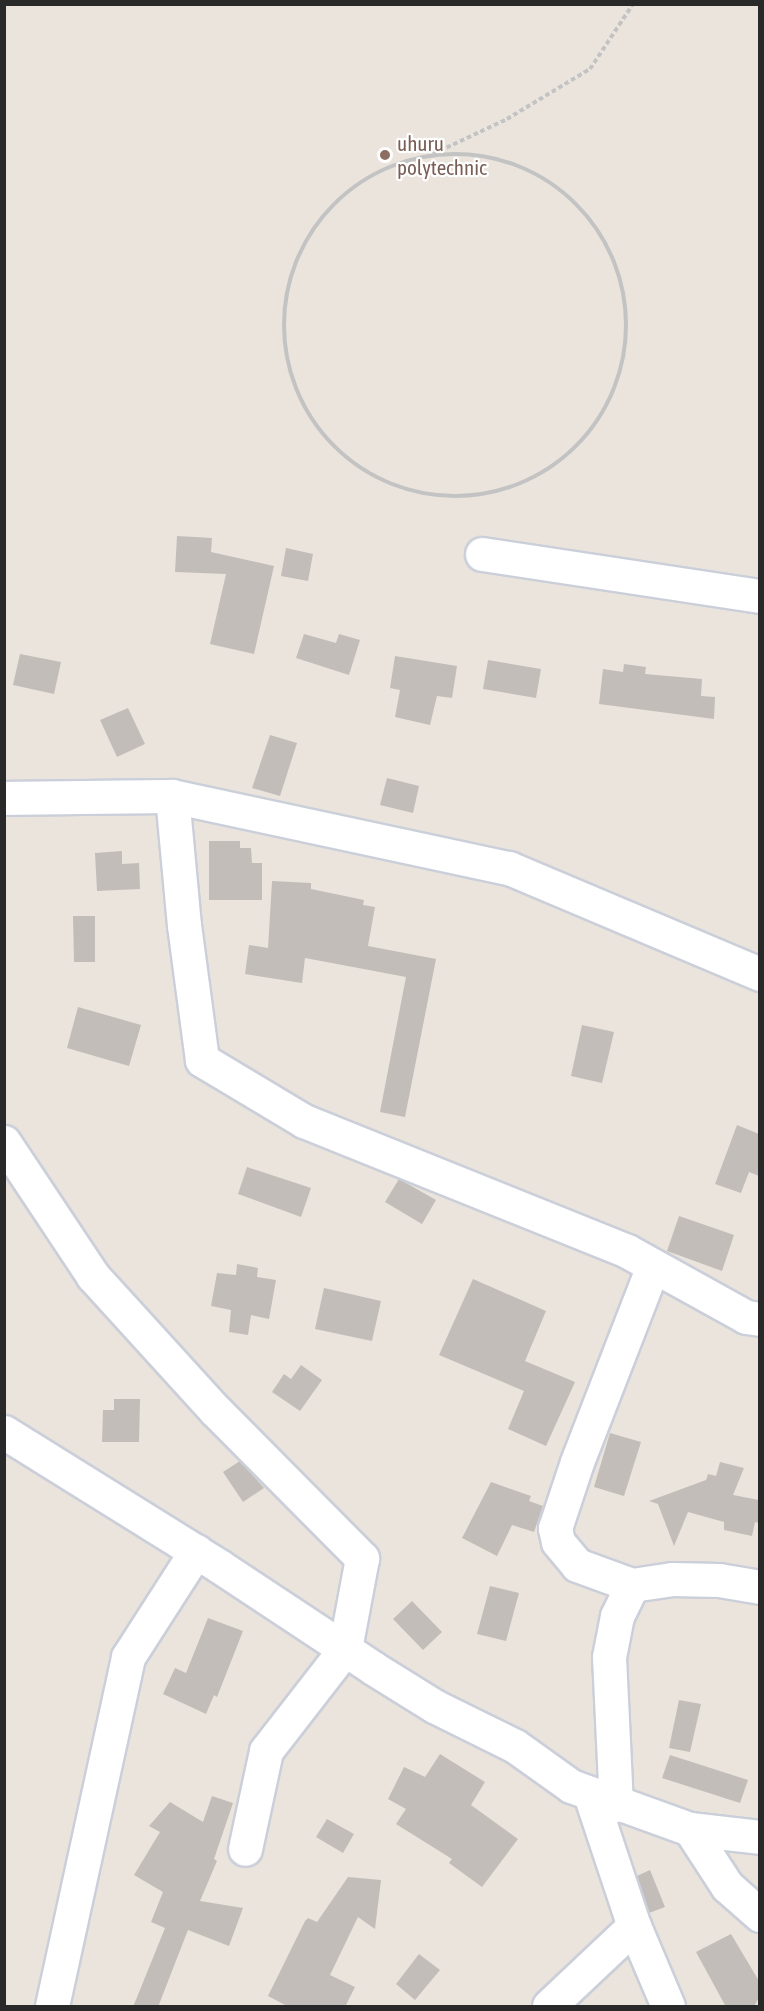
<!DOCTYPE html>
<html>
<head>
<meta charset="utf-8">
<style>
	body { margin:0 }
	#map { position:relative; width:764px; height:2011px; overflow:hidden; background:#eae4dd; font-family:"Asap Condensed",sans-serif }
	div>[style] { position:absolute }
	.building>* { inset:0; background:#c2bdb9 }
	.path>* { height:4px; margin-top:-2px; transform-origin:0; background:repeating-linear-gradient(90deg,#c3c3c3 0 4.5px,transparent 0 7.5px) }
	.path>.ring { margin:-2px; padding:0; box-sizing:content-box; background:none; border:4px solid #c3c3c3; border-radius:50% }
	.roads { filter:drop-shadow(2px 0 #cbcfd9) drop-shadow(-2px 0 #cbcfd9) drop-shadow(0 2px #cbcfd9) drop-shadow(0 -2px #cbcfd9) }
	.street>* { height:33px; margin:-16.5px; padding:0 16.5px; transform-origin:16.5px; border-radius:16.5px; background:#fff }
	.dots>* { width:16px; height:16px; translate:-50% -50%; box-sizing:border-box; border:3px solid #fff; border-radius:50% }
	span { translate:-50% -50%; white-space:nowrap; text-align:center; line-height:1.15; -webkit-text-stroke:4.5px #fff; paint-order:stroke }
	.education-label { font-size:21px; color:#785e54 }
	.left { translate:0 -50%; text-align:left }
	.frame { position:absolute; inset:0; border:6px solid #292929; pointer-events:none }
</style>
</head>
<body>
<div id="map">
	<div class="building">
		<i style="clip-path:polygon(177px 536px,212px 538px,211px 552px,274px 566px,254px 654px,210px 644px,226px 574px,175px 572px)"></i>
		<i style="clip-path:polygon(286px 548px,313px 554px,308px 581px,281px 576px)"></i>
		<i style="clip-path:polygon(304px 634px,336px 643px,339px 634px,360px 640px,349px 675px,296px 658px)"></i>
		<i style="clip-path:polygon(20px 654px,61px 662px,54px 694px,13px 685px)"></i>
		<i style="clip-path:polygon(395px 656px,457px 666px,452px 698px,437px 696px,430px 725px,395px 717px,400px 690px,390px 688px)"></i>
		<i style="clip-path:polygon(488px 660px,541px 669px,536px 698px,483px 689px)"></i>
		<i style="clip-path:polygon(624px 664px,646px 667px,645px 674px,702px 679px,701px 696px,715px 697px,714px 719px,599px 704px,603px 669px,623px 672px)"></i>
		<i style="clip-path:polygon(128px 708px,145px 744px,117px 757px,100px 720px)"></i>
		<i style="clip-path:polygon(270px 735px,297px 743px,280px 796px,252px 788px)"></i>
		<i style="clip-path:polygon(387px 778px,419px 786px,413px 813px,380px 805px)"></i>
		<i style="clip-path:polygon(209px 841px,240px 841px,240px 848px,251px 848px,252px 863px,262px 863px,262px 900px,209px 900px)"></i>
		<i style="clip-path:polygon(122px 851px,122px 864px,139px 863px,140px 889px,97px 891px,95px 853px)"></i>
		<i style="clip-path:polygon(272px 881px,311px 883px,311px 889px,364px 900px,363px 905px,375px 907px,368px 946px,436px 959px,405px 1117px,380px 1112px,406px 977px,305px 958px,302px 983px,245px 974px,249px 945px,268px 948px)"></i>
		<i style="clip-path:polygon(73px 916px,95px 916px,95px 962px,74px 962px)"></i>
		<i style="clip-path:polygon(78px 1007px,141px 1025px,129px 1066px,67px 1048px)"></i>
		<i style="clip-path:polygon(582px 1025px,614px 1032px,602px 1083px,571px 1076px)"></i>
		<i style="clip-path:polygon(737px 1125px,759px 1134px,759px 1176px,749px 1172px,741px 1193px,715px 1184px)"></i>
		<i style="clip-path:polygon(247px 1167px,311px 1188px,301px 1217px,238px 1194px)"></i>
		<i style="clip-path:polygon(399px 1179px,436px 1200px,422px 1224px,385px 1202px)"></i>
		<i style="clip-path:polygon(679px 1216px,734px 1235px,722px 1271px,667px 1251px)"></i>
		<i style="clip-path:polygon(237px 1264px,258px 1268px,257px 1277px,276px 1280px,269px 1319px,251px 1315px,248px 1335px,229px 1332px,231px 1310px,211px 1306px,217px 1273px,236px 1275px)"></i>
		<i style="clip-path:polygon(473px 1279px,546px 1311px,525px 1361px,575px 1382px,546px 1446px,508px 1429px,524px 1391px,439px 1355px)"></i>
		<i style="clip-path:polygon(324px 1288px,381px 1301px,372px 1341px,315px 1329px)"></i>
		<i style="clip-path:polygon(301px 1365px,322px 1380px,300px 1411px,272px 1392px,284px 1374px,291px 1379px)"></i>
		<i style="clip-path:polygon(114px 1399px,140px 1399px,139px 1442px,102px 1442px,103px 1410px,114px 1410px)"></i>
		<i style="clip-path:polygon(610px 1433px,641px 1442px,624px 1496px,594px 1487px)"></i>
		<i style="clip-path:polygon(240px 1461px,264px 1488px,243px 1502px,223px 1472px)"></i>
		<i style="clip-path:polygon(720px 1462px,744px 1468px,733px 1495px,759px 1500px,759px 1523px,755px 1522px,752px 1536px,724px 1530px,724px 1522px,688px 1512px,674px 1546px,658px 1504px,649px 1501px,706px 1480px,708px 1474px,716px 1476px)"></i>
		<i style="clip-path:polygon(491px 1482px,531px 1496px,529px 1501px,543px 1506px,534px 1532px,512px 1525px,497px 1556px,462px 1538px)"></i>
		<i style="clip-path:polygon(490px 1586px,519px 1593px,506px 1641px,477px 1634px)"></i>
		<i style="clip-path:polygon(412px 1601px,442px 1632px,423px 1650px,393px 1619px)"></i>
		<i style="clip-path:polygon(208px 1618px,243px 1631px,217px 1697px,214px 1695px,206px 1714px,163px 1694px,175px 1668px,186px 1673px)"></i>
		<i style="clip-path:polygon(679px 1700px,701px 1704px,690px 1752px,669px 1748px)"></i>
		<i style="clip-path:polygon(440px 1754px,485px 1782px,471px 1805px,518px 1839px,482px 1887px,449px 1863px,452px 1859px,396px 1824px,406px 1809px,388px 1799px,404px 1767px,425px 1777px)"></i>
		<i style="clip-path:polygon(670px 1755px,748px 1780px,740px 1803px,662px 1778px)"></i>
		<i style="clip-path:polygon(212px 1796px,233px 1803px,214px 1859px,217px 1861px,200px 1901px,243px 1908px,229px 1946px,188px 1930px,158px 2007px,133px 2007px,165px 1928px,151px 1922px,163px 1892px,134px 1875px,160px 1832px,149px 1826px,170px 1802px,203px 1822px)"></i>
		<i style="clip-path:polygon(327px 1819px,354px 1834px,343px 1853px,316px 1837px)"></i>
		<i style="clip-path:polygon(650px 1870px,665px 1907px,649px 1913px,637px 1876px)"></i>
		<i style="clip-path:polygon(348px 1877px,381px 1880px,375px 1929px,358px 1917px,330px 1975px,355px 1987px,345px 2007px,289px 2007px,268px 1996px,305px 1921px,308px 1918px,317px 1922px)"></i>
		<i style="clip-path:polygon(731px 1934px,759px 1981px,759px 1997px,754px 2007px,726px 2007px,696px 1952px)"></i>
		<i style="clip-path:polygon(419px 1954px,440px 1970px,415px 2000px,396px 1984px)"></i>
	</div>
	<div class="path">
		<i style="left:433px;top:154px;width:82px;rotate:-25.3deg"></i>
		<i style="left:507px;top:119px;width:97px;rotate:-31.1deg"></i>
		<i style="left:590px;top:69px;width:78px;rotate:-56.5deg"></i>
		<i class="ring" style="left:284px;top:154px;width:338px;height:338px"></i>
	</div>
	<div class="roads">
		<div class="street">
			<i style="left:482px;top:554px;width:281px;rotate:8.6deg"></i>
			<i style="left:172px;top:796px;width:130px;rotate:84.7deg"></i>
			<i style="left:184px;top:925px;width:136px;rotate:82.4deg"></i>
			<i style="left:202px;top:1060px;width:119px;rotate:30.9deg"></i>
			<i style="left:304px;top:1121px;width:348px;rotate:21.9deg"></i>
			<i style="left:627px;top:1251px;width:136px;rotate:29deg"></i>
			<i style="left:746px;top:1317px;width:14px;rotate:8deg"></i>
			<i style="left:4px;top:798px;width:168px;rotate:-0.7deg"></i>
			<i style="left:172px;top:796px;width:345px;rotate:12.1deg"></i>
			<i style="left:509px;top:868px;width:272px;rotate:22.9deg"></i>
			<i style="left:4px;top:1142px;width:161px;rotate:56.4deg"></i>
			<i style="left:93px;top:1276px;width:181px;rotate:47.7deg"></i>
			<i style="left:215px;top:1410px;width:209px;rotate:45.2deg"></i>
			<i style="left:362px;top:1558px;width:93px;rotate:100.6deg"></i>
			<i style="left:345px;top:1649px;width:129px;rotate:127.8deg"></i>
			<i style="left:266px;top:1751px;width:100px;rotate:102.1deg"></i>
			<i style="left:653px;top:1266px;width:210px;rotate:111.2deg"></i>
			<i style="left:577px;top:1462px;width:70px;rotate:108.4deg"></i>
			<i style="left:555px;top:1528px;width:14px;rotate:78deg"></i>
			<i style="left:558px;top:1542px;width:30px;rotate:50deg"></i>
			<i style="left:577px;top:1565px;width:59px;rotate:20deg"></i>
			<i style="left:632px;top:1585px;width:40px;rotate:-8.5deg"></i>
			<i style="left:672px;top:1579px;width:47px;rotate:1.2deg"></i>
			<i style="left:719px;top:1580px;width:42px;rotate:9.7deg"></i>
			<i style="left:4px;top:1432px;width:253px;rotate:31.9deg"></i>
			<i style="left:219px;top:1566px;width:185px;rotate:33.5deg"></i>
			<i style="left:373px;top:1668px;width:72px;rotate:31.9deg"></i>
			<i style="left:434px;top:1706px;width:90px;rotate:26.3deg"></i>
			<i style="left:515px;top:1746px;width:69px;rotate:35.5deg"></i>
			<i style="left:571px;top:1786px;width:127px;rotate:19.9deg"></i>
			<i style="left:690px;top:1829px;width:70px;rotate:6.5deg"></i>
			<i style="left:590px;top:1794px;width:139px;rotate:71.6deg"></i>
			<i style="left:634px;top:1926px;width:87px;rotate:67deg"></i>
			<i style="left:616px;top:1805px;width:148px;rotate:-92.7deg"></i>
			<i style="left:609px;top:1657px;width:42px;rotate:-79deg"></i>
			<i style="left:617px;top:1616px;width:34px;rotate:-64deg"></i>
			<i style="left:690px;top:1829px;width:68px;rotate:57deg"></i>
			<i style="left:727px;top:1886px;width:44px;rotate:41.3deg"></i>
			<i style="left:52px;top:2006px;width:357px;rotate:-77.7deg"></i>
			<i style="left:128px;top:1657px;width:126px;rotate:-57.3deg"></i>
			<i style="left:549px;top:2006px;width:117px;rotate:-43.3deg"></i>
		</div>
	</div>
	<div class="dots">
		<i style="left:385px;top:155px;background:#8d6e63"></i>
	</div>
	<div class="education-label">
		<span class="left" style="left:397px;top:155px">uhuru<br>polytechnic</span>
	</div>
	<div class="frame"></div>
</div>
</body>
</html>
